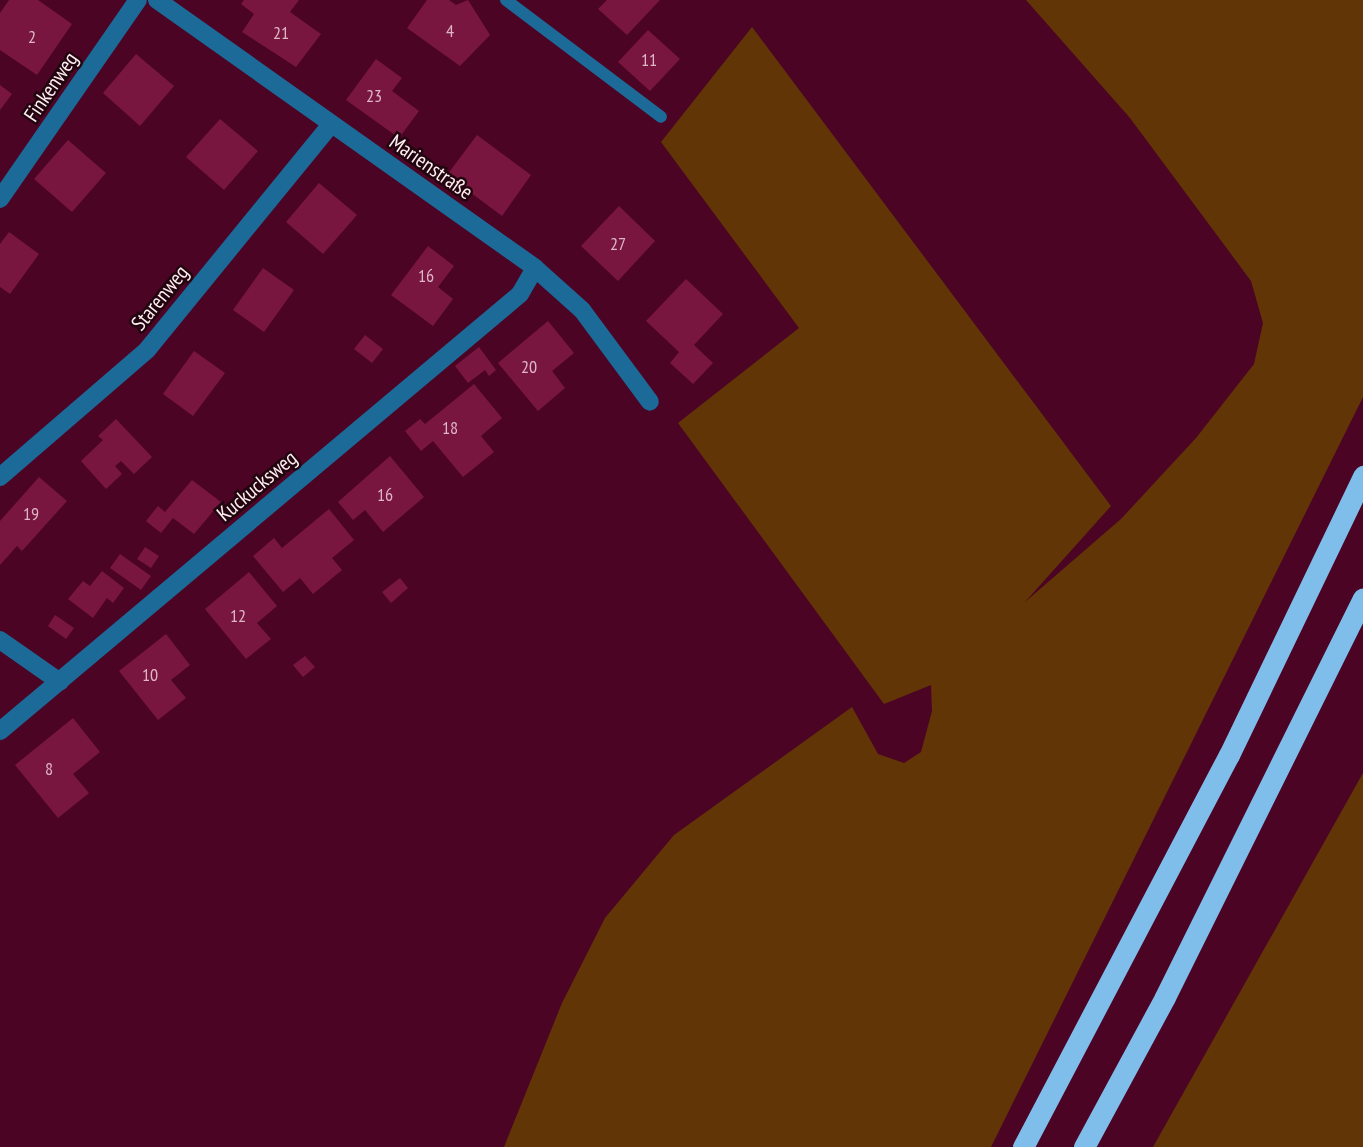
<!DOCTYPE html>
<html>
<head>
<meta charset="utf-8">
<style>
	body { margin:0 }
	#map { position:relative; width:1363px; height:1147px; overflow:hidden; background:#4c0425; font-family:"PT Sans Narrow",sans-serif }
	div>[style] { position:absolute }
	.green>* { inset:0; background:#613506 }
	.building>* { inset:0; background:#781640 }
	.lane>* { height:12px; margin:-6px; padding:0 6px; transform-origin:6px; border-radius:6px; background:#1c6a98 }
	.street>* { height:18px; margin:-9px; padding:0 9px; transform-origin:9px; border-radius:9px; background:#1c6a98 }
	.highway>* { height:21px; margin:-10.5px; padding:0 10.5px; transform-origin:10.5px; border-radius:10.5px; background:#7fbeeb }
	span { translate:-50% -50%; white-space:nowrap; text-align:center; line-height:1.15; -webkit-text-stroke:5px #21050f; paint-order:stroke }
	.number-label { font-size:18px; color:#ddb7c5 }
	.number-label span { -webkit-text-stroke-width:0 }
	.street-label { font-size:21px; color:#ffedf1 }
</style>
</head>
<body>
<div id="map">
	<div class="green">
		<i style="clip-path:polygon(1026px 0,1363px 0,1363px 397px,991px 1147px,504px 1147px,562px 1003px,605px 918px,674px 835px,852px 707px,878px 754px,904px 763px,921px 752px,932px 711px,931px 685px,884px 704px,678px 423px,799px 328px,661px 142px,752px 27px,1111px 506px,1025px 602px,1121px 519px,1196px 438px,1254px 364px,1263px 323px,1251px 281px,1130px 118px)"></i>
		<i style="clip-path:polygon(1363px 773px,1363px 1147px,1153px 1147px)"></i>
	</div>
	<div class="building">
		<i style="clip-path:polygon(9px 0,38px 0,72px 24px,37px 75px,0 50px,0 13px)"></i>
		<i style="clip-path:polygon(244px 0,299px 0,290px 12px,321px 34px,296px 67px,242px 32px,254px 14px,241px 4px)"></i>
		<i style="clip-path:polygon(427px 0,449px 0,456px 5px,468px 0,490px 35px,460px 66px,407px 28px)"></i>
		<i style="clip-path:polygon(607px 0,660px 0,627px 35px,598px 9px)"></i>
		<i style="clip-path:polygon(648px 30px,680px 59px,650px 91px,618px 62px)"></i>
		<i style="clip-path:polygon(136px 54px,174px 86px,140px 126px,103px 93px)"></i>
		<i style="clip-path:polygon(376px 59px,402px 78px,392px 91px,419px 111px,399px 138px,346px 100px)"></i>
		<i style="clip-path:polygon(0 85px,12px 94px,0 110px)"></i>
		<i style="clip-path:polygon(220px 119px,258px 151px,224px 190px,186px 157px)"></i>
		<i style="clip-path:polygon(477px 135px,531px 175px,502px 216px,447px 175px)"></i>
		<i style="clip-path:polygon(68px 140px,106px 173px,72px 212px,34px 179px)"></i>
		<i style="clip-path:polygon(319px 183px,357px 215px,323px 254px,286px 222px)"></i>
		<i style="clip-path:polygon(619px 206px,655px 241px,618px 281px,581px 246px)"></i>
		<i style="clip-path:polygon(9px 232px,39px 254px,10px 294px,0 287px,0 244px)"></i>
		<i style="clip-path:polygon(428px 246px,454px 266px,438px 287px,453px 299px,433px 326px,391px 295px)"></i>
		<i style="clip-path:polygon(263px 268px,294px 290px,264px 332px,233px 310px)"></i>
		<i style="clip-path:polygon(686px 279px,723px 314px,694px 345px,713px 363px,693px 384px,670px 363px,679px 352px,646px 321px)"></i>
		<i style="clip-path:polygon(548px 321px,574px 353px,552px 371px,565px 388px,538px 411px,498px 363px)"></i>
		<i style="clip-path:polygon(365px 335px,383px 349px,372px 363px,354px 349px)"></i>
		<i style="clip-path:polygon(479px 347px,496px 370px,489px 376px,485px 370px,468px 383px,455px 366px)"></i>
		<i style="clip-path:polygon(194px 351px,225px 373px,193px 416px,163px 394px)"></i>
		<i style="clip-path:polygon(474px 384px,502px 418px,481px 436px,494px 452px,463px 477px,433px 441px,421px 451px,405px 431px,420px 419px,425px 424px)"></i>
		<i style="clip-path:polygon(116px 419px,152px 457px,134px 474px,121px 461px,115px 466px,122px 474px,106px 489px,81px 461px,103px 440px,98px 436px)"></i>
		<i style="clip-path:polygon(390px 456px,424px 497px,383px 532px,365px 510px,353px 520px,338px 502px)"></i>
		<i style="clip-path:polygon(39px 477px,67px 501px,22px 551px,17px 546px,0 565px,0 521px)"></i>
		<i style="clip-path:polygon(192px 480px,221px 502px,194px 534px,173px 518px,161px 533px,146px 521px,158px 506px,165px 512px)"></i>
		<i style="clip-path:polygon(329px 509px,354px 540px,332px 558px,342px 570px,313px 594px,300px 578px,283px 592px,253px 556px,274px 538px,282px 548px)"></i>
		<i style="clip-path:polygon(145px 547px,159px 556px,151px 568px,137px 559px)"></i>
		<i style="clip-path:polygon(120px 554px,151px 576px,141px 590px,110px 568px)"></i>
		<i style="clip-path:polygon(102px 571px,124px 588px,113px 603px,107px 598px,93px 618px,68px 599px,83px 581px,90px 586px)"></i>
		<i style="clip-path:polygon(249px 572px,277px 606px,257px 623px,271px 639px,246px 659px,205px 609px)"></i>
		<i style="clip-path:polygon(400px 578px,408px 588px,391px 603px,382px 592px)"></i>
		<i style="clip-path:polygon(55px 615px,74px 628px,66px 639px,48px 626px)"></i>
		<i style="clip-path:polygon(166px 634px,190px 665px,171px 680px,186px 698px,158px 720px,119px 671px)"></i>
		<i style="clip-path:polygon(305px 656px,315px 667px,303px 677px,293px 665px)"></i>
		<i style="clip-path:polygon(73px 718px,100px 752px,73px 774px,89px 793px,58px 818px,15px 765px)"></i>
	</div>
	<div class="lane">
		<i style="left:506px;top:0;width:194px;rotate:37deg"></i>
	</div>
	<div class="street">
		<i style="left:157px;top:0;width:463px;rotate:35.3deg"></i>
		<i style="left:535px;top:268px;width:63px;rotate:41.8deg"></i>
		<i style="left:582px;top:310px;width:114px;rotate:53.5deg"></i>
		<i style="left:0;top:199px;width:242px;rotate:-55.3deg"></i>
		<i style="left:0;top:477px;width:194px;rotate:-40.8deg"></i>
		<i style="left:147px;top:350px;width:291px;rotate:-50.8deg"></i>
		<i style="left:0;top:640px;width:73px;rotate:35deg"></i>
		<i style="left:0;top:731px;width:679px;rotate:-40.04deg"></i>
		<i style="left:520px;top:294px;width:30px;rotate:-60deg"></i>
	</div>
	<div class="highway">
		<i style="left:1023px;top:1147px;width:443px;rotate:-62.3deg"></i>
		<i style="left:1229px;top:755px;width:310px;rotate:-64.3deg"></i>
		<i style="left:1084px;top:1147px;width:170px;rotate:-61.6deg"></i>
		<i style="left:1165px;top:997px;width:445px;rotate:-63.6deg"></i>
	</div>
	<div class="number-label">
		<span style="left:450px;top:31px">4</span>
		<span style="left:281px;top:33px">21</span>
		<span style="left:32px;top:37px">2</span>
		<span style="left:649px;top:60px">11</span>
		<span style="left:374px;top:96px">23</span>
		<span style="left:618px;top:244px">27</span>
		<span style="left:426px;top:276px">16</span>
		<span style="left:529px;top:367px">20</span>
		<span style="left:450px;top:428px">18</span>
		<span style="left:385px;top:495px">16</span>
		<span style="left:31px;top:514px">19</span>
		<span style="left:238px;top:616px">12</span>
		<span style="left:150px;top:675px">10</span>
		<span style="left:49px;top:769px">8</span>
	</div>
	<div class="street-label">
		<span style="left:51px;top:87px;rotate:-56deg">Finkenweg</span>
		<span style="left:431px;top:167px;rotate:35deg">Marienstraße</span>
		<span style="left:160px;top:298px;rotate:-51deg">Starenweg</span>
		<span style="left:257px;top:486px;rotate:-40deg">Kuckucksweg</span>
	</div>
</div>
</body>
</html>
